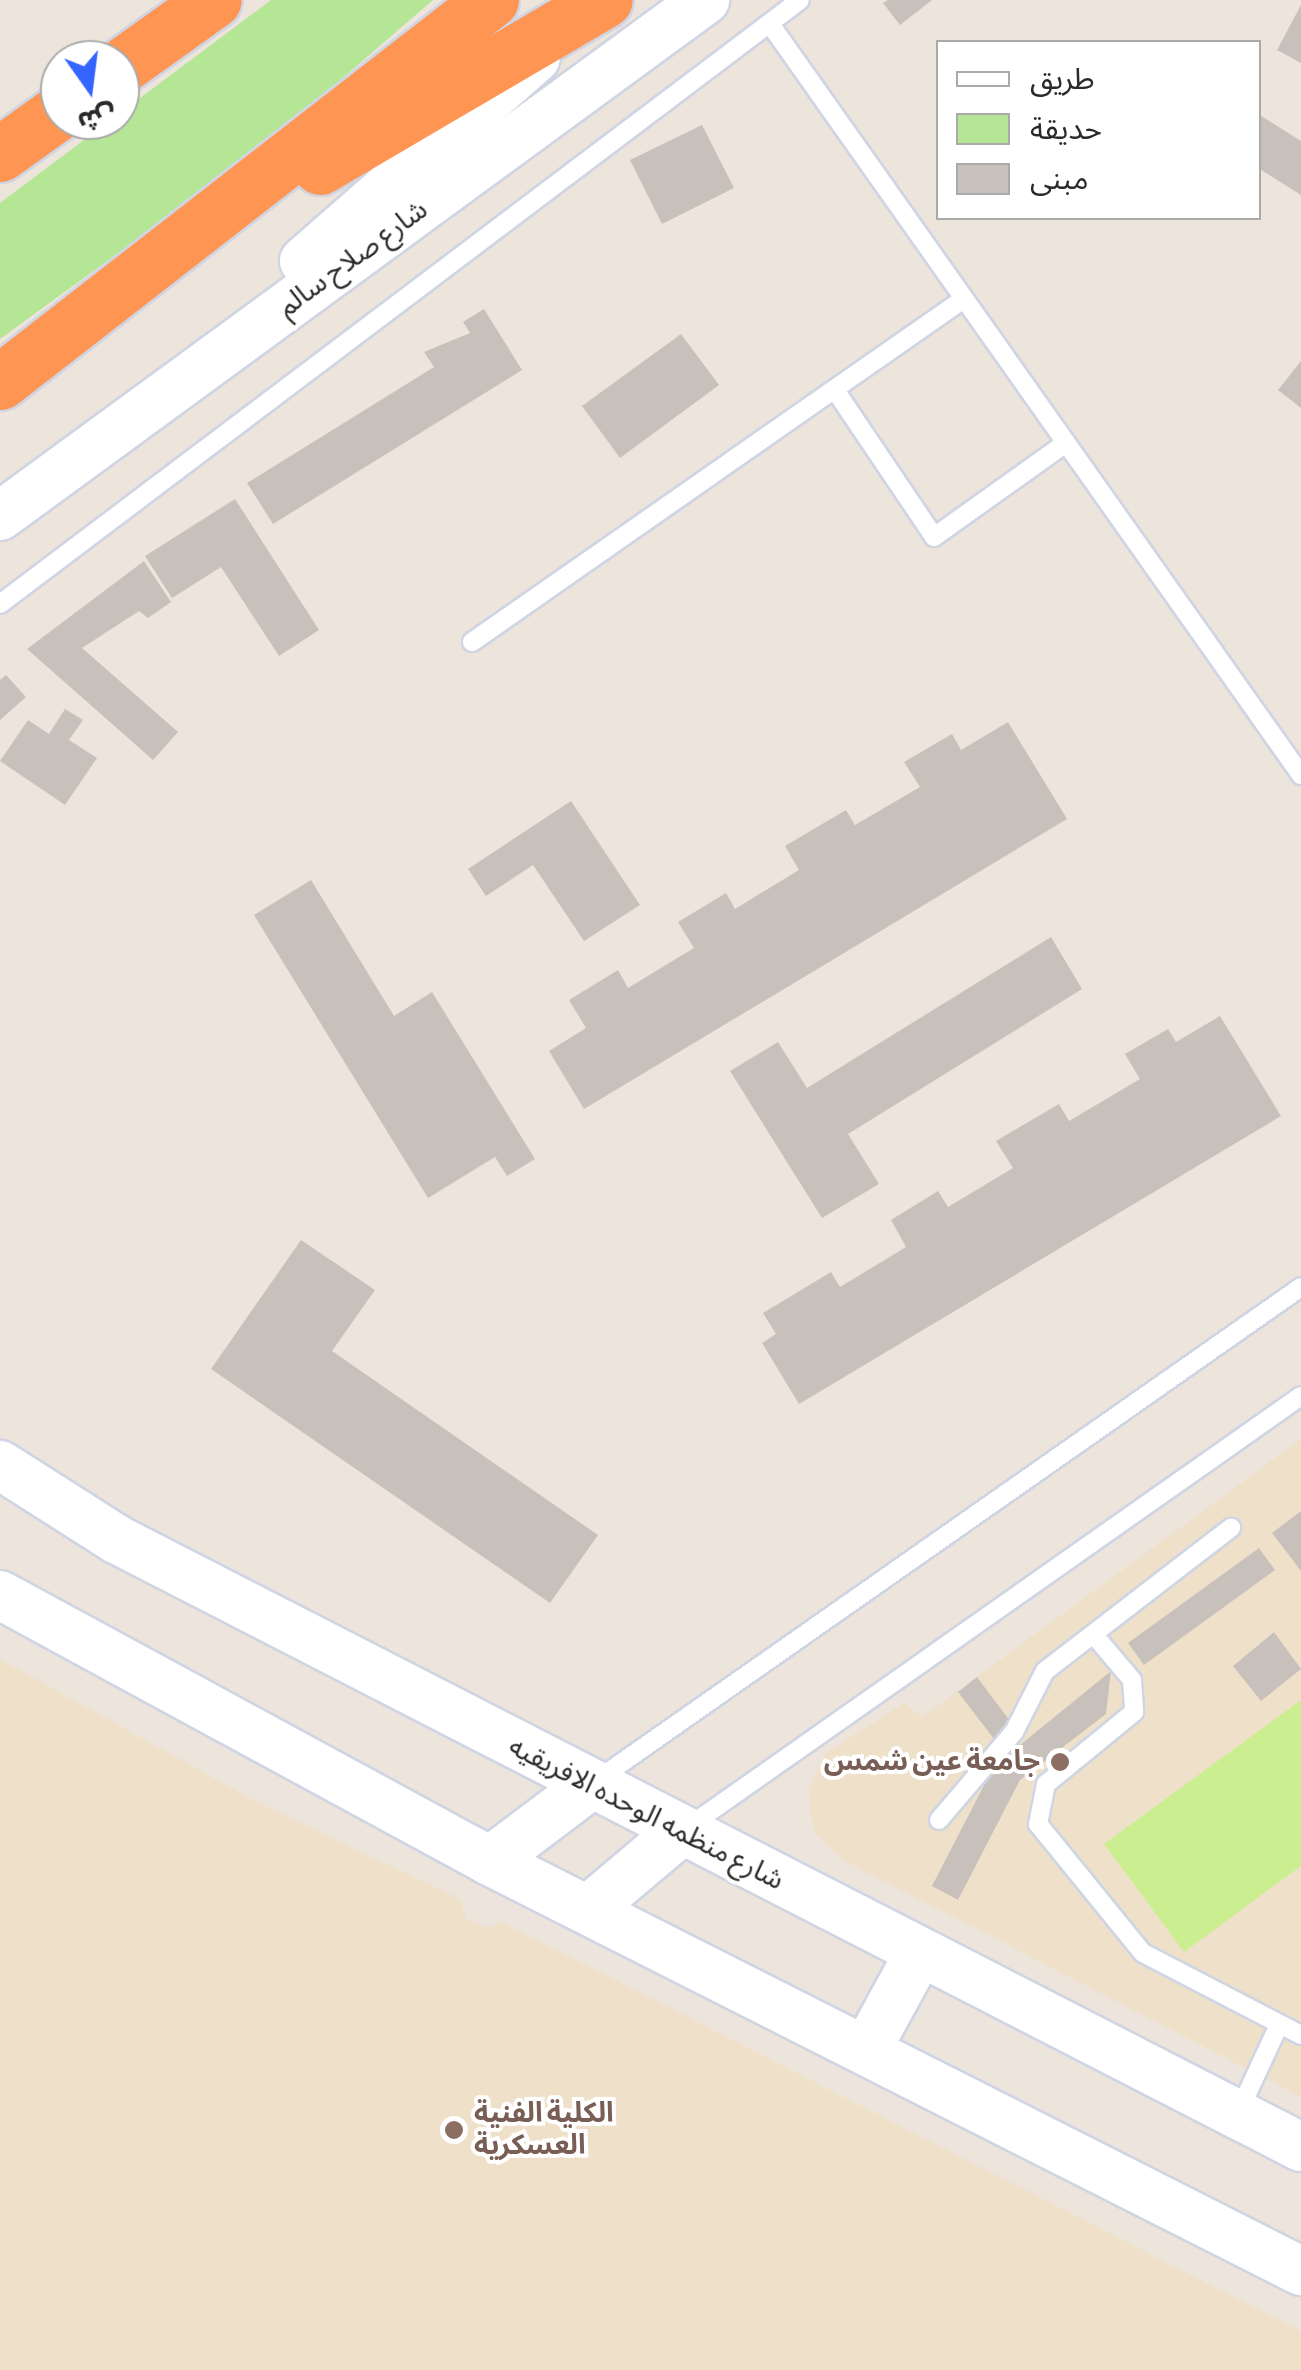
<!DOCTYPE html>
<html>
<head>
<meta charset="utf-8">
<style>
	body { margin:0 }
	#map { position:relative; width:1301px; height:2370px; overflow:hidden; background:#ede4db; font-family:"Alegreya Sans","Noto Sans Arabic",sans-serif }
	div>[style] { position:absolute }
	.education>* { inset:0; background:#efe1c9 }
	.green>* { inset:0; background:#b4e695 }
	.pitch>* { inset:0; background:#caee90 }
	.building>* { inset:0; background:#c8c1bb }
	.roads { filter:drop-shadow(2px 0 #d0d5e3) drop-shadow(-2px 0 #d0d5e3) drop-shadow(0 2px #d0d5e3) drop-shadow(0 -2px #d0d5e3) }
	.lane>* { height:18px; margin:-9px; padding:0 9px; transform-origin:9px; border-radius:9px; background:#fff }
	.secondary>* { height:48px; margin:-24px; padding:0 24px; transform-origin:24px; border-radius:24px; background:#fff }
	.highway>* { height:55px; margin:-27.5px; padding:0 27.5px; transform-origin:27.5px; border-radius:27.5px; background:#ff9553 }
	.dots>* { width:28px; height:28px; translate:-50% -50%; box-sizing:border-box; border:5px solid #fff; border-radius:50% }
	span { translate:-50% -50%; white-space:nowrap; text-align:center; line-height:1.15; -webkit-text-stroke:8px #fff; paint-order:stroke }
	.street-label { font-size:28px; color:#2a2a2a }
	.education-label { font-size:28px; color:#785e54; font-weight:700 }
	.right { translate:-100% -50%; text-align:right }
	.left { translate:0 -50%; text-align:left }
	.legend { position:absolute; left:936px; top:40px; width:325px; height:180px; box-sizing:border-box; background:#fff; border:2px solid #aaa; margin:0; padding:12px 18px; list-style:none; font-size:30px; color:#2a2a2a }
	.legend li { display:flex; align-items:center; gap:20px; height:50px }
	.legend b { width:50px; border:2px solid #aaa }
	.north { position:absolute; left:40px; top:40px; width:100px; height:100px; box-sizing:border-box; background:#fff; border:2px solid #aaa; border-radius:50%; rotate:166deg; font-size:28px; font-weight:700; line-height:40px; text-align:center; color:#2a2a2a }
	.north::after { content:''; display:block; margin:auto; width:35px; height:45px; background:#3565ff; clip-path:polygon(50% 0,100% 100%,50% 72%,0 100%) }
</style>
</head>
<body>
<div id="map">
	<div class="education">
		<i style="clip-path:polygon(1301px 1439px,1301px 2097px,843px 1860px,814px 1832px,808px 1790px,826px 1753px,904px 1703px,922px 1717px)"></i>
		<i style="clip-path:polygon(0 1659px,255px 1801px,460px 1899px,466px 1919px,487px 1928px,502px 1922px,1301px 2331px,1301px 2370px,0 2370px)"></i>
	</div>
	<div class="green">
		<i style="clip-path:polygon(271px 0,433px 0,258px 151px,0 339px,0 203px)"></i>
	</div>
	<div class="pitch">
		<i style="clip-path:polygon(1301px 1700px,1301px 1866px,1184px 1952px,1104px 1844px)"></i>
	</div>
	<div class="building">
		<i style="clip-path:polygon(932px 0,900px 25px,883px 3px,888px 0)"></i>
		<i style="clip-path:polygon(1301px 5px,1301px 63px,1277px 50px)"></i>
		<i style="clip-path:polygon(1258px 114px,1301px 141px,1301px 195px,1258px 168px)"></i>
		<i style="clip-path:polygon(702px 125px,734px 188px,662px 224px,630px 160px)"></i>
		<i style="clip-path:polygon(484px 309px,522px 370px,273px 524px,247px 483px,434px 367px,424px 352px,470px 333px,463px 322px)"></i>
		<i style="clip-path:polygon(681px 334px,719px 385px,620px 458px,582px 406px)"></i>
		<i style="clip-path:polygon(1301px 361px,1301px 408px,1278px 390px)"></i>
		<i style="clip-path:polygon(235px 499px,319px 630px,279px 656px,221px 567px,172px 598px,145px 556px)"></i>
		<i style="clip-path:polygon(144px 561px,171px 602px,148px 618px,139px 611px,82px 648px,178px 732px,153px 760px,27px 649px)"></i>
		<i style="clip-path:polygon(6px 675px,26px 697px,0 720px,0 680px)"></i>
		<i style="clip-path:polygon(65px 709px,83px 720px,69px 740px,97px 758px,65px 805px,0 761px,28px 720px,49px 734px)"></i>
		<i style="clip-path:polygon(1008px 722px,1067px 819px,584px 1109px,549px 1051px,586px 1028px,569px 1000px,618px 970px,628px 988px,694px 948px,678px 922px,726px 893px,735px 909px,799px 870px,785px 846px,846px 810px,855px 825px,920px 787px,904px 762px,952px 734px,961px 750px)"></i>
		<i style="clip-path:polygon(571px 801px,640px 905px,584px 941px,533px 865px,486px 896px,468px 869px)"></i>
		<i style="clip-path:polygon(311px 880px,394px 1016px,432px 992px,535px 1159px,507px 1176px,495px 1157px,428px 1198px,254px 915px)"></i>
		<i style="clip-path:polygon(1051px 937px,1082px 989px,848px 1134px,879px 1184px,822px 1218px,730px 1071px,778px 1042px,807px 1088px)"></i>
		<i style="clip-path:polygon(1220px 1016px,1281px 1116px,799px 1404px,762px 1343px,776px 1334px,763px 1313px,831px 1272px,840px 1287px,906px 1247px,891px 1220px,938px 1191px,948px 1207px,1013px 1168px,996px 1141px,1059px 1104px,1069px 1121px,1140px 1079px,1125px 1054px,1168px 1029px,1176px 1042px)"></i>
		<i style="clip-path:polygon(301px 1240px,375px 1290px,332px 1351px,598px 1535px,550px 1603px,211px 1369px)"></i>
		<i style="clip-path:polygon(1301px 1511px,1301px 1571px,1272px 1533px)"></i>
		<i style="clip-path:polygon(1259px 1548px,1275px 1570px,1144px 1665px,1128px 1643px)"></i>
		<i style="clip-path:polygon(1274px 1632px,1301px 1669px,1261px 1701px,1233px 1666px)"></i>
		<i style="clip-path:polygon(1111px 1671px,1106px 1714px,1020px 1780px,958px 1900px,932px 1886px,994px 1766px)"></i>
		<i style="clip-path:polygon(977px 1677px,1013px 1725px,994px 1739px,958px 1692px)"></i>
	</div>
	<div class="roads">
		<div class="lane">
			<i style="left:770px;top:24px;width:920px;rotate:54.74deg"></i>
			<i style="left:835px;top:390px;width:177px;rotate:56deg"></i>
			<i style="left:934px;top:537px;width:162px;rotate:-35.5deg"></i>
			<i style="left:0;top:604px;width:1002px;rotate:-37.05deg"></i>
			<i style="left:472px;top:642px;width:598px;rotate:-34.91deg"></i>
			<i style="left:1094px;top:1635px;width:59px;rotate:49.8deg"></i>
			<i style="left:1132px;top:1680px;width:32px;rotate:86deg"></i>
			<i style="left:1134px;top:1712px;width:114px;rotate:140.7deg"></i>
			<i style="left:1046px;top:1784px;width:41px;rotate:101.3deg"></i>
			<i style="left:1038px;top:1824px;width:166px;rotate:50.9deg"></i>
			<i style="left:1143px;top:1953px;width:178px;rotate:27.4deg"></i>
			<i style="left:597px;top:1780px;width:859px;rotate:-35deg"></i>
			<i style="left:939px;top:1820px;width:116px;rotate:-49.6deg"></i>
			<i style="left:1014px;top:1732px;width:68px;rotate:-63.1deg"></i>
			<i style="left:1045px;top:1671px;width:235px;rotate:-37.6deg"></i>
			<i style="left:688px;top:1827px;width:749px;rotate:-35.11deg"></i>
			<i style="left:1239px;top:2111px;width:95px;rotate:-65.1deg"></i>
		</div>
		<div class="secondary">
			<i style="left:304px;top:261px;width:308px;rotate:-41.2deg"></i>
			<i style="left:0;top:516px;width:874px;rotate:-36.2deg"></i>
			<i style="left:0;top:1465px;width:138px;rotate:32.5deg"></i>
			<i style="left:116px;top:1539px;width:1332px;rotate:27.16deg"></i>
			<i style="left:0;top:1595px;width:558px;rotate:28.5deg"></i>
			<i style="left:490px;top:1861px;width:909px;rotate:26.82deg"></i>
			<i style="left:490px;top:1861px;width:123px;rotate:-37.1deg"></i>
			<i style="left:590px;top:1908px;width:118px;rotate:-40.2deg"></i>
			<i style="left:869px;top:2045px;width:106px;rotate:-61.3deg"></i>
		</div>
		<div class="highway">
			<i style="left:120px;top:67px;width:115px;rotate:-35.5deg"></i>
			<i style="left:0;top:154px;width:74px;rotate:-35.6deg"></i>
			<i style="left:320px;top:167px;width:330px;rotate:-30.4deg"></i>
			<i style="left:0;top:382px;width:622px;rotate:-37.88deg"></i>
		</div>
	</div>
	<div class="dots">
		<i style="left:1060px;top:1762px;background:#8d6e63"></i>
		<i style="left:454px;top:2130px;background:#8d6e63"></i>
	</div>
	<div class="street-label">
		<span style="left:353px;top:259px;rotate:-36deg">شارع صلاح سالم</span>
		<span style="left:646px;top:1814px;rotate:27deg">شارع منظمه الوحده الافريقيه</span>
	</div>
	<div class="education-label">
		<span class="right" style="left:1040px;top:1762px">جامعة عين شمس</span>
		<span class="left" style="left:474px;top:2130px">الكلية الفنية<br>العسكرية</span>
	</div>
	<ul class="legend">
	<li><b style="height:12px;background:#fff"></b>طريق</li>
	<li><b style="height:28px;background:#b4e695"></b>حديقة</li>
	<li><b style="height:28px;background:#c8c1bb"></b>مبنى</li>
	</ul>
	<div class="north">ش</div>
</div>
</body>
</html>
